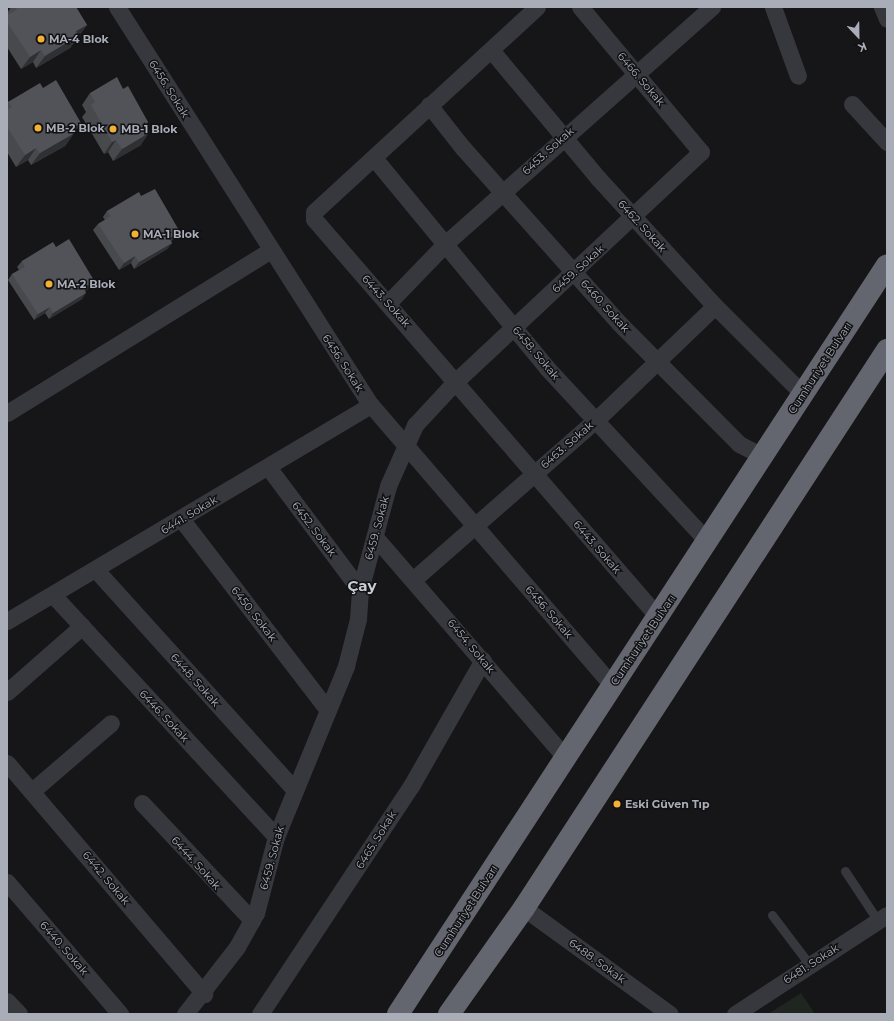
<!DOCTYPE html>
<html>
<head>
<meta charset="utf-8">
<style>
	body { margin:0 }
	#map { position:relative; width:894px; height:1021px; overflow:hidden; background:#161618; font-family:Montserrat,sans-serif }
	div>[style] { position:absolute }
	.green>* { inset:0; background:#1e261f }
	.lane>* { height:9px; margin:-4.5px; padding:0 4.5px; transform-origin:4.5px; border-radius:4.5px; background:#37383d }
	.street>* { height:17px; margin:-8.5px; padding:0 8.5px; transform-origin:8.5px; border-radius:8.5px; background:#37383d }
	.highway>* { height:22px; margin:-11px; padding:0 11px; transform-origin:11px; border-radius:11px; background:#63666e }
	.wall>* { inset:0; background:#47494d }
	.shaded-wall>* { inset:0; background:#2f3033 }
	.building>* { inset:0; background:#525359 }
	.dots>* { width:11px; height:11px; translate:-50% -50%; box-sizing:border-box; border:2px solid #111113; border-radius:50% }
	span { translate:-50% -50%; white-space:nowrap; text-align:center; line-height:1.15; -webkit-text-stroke:3px #111113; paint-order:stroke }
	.poi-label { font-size:11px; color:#a8adb8; font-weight:700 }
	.left { translate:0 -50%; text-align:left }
	.street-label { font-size:11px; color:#a8adb8 }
	.district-label { font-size:15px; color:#c9ccd4; font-weight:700 }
	.frame { position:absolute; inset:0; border:8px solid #a8adb8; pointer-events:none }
	.north { position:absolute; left:838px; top:16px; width:40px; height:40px; -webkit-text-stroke:3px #111113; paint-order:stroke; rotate:158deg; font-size:11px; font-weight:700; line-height:16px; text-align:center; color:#a8adb8 }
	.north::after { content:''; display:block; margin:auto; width:14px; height:18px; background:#a8adb8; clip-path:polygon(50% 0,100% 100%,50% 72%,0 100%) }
</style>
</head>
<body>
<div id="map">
	<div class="green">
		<i style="clip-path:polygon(801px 993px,815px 1014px,768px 1014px)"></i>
	</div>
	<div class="lane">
		<i style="left:845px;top:871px;width:60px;rotate:56.6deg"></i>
		<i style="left:772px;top:915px;width:63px;rotate:52.8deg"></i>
	</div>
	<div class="street">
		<i style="left:117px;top:7px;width:472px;rotate:57.5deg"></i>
		<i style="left:371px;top:405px;width:371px;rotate:49.3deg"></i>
		<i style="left:537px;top:7px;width:303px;rotate:137.4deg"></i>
		<i style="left:314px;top:212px;width:7px;rotate:90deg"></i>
		<i style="left:314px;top:219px;width:527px;rotate:49.15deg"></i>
		<i style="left:773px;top:7px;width:73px;rotate:70.1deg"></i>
		<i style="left:882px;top:7px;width:13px;rotate:67deg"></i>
		<i style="left:491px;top:50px;width:167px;rotate:50.1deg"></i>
		<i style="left:598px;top:178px;width:173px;rotate:47.6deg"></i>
		<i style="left:715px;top:306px;width:124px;rotate:45deg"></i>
		<i style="left:852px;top:104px;width:52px;rotate:47.4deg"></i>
		<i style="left:429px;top:105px;width:55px;rotate:51.7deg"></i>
		<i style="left:463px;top:148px;width:234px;rotate:48.3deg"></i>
		<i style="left:619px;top:323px;width:170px;rotate:45.2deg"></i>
		<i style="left:739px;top:444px;width:28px;rotate:27deg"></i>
		<i style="left:374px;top:158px;width:272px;rotate:50.5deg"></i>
		<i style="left:547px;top:368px;width:236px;rotate:47.2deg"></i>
		<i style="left:389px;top:302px;width:82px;rotate:-46deg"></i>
		<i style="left:446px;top:243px;width:356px;rotate:-41.6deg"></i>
		<i style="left:7px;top:413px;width:310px;rotate:-31.7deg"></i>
		<i style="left:268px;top:467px;width:154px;rotate:53.2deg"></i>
		<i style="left:182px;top:520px;width:238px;rotate:52.5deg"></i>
		<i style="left:375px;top:537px;width:292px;rotate:49.2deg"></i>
		<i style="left:96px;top:570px;width:297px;rotate:47.9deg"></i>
		<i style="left:414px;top:579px;width:243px;rotate:-41.2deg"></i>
		<i style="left:597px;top:419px;width:163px;rotate:-43.8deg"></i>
		<i style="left:53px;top:595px;width:329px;rotate:47.3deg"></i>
		<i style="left:7px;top:621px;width:423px;rotate:-30.7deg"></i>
		<i style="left:7px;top:692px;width:100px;rotate:-41.3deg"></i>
		<i style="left:7px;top:763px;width:304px;rotate:49.5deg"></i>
		<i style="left:32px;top:791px;width:104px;rotate:-40.7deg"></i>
		<i style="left:142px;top:803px;width:161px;rotate:46.8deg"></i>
		<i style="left:7px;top:882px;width:174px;rotate:49.4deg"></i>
		<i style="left:524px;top:908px;width:180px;rotate:36deg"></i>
		<i style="left:7px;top:1001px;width:18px;rotate:47deg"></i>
		<i style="left:185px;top:1014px;width:85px;rotate:-52.2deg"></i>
		<i style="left:237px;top:947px;width:39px;rotate:-61deg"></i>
		<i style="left:256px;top:913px;width:79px;rotate:-75.3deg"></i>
		<i style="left:276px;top:837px;width:185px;rotate:-67.7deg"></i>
		<i style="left:346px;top:666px;width:49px;rotate:-75.7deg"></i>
		<i style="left:358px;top:619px;width:29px;rotate:-86deg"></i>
		<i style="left:360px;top:590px;width:108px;rotate:-74.9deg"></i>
		<i style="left:388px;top:486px;width:67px;rotate:-66.1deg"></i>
		<i style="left:415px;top:425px;width:59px;rotate:-47.1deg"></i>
		<i style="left:455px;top:382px;width:337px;rotate:-43.1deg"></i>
		<i style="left:701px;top:152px;width:189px;rotate:-129.8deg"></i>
		<i style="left:260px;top:1014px;width:273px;rotate:-56.5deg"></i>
		<i style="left:411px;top:786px;width:145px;rotate:-60.3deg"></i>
		<i style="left:735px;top:1014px;width:181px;rotate:-33.1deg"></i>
	</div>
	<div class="highway">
		<i style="left:398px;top:1014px;width:894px;rotate:-56.86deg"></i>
		<i style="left:449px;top:1014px;width:130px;rotate:-54.7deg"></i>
		<i style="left:524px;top:908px;width:666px;rotate:-56.95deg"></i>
	</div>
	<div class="wall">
		<i style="clip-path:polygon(11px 7px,76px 7px,87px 25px,70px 48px,36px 68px,33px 62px,21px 69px,7px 47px,7px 13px)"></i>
		<i style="clip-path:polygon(43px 88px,81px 123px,65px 146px,31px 165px,28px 160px,16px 167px,7px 152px,7px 104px,8px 102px)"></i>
		<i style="clip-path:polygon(123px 89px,148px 122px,145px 126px,141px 145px,113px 161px,108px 152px,104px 154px,82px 117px,86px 112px,82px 105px,90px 93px)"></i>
		<i style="clip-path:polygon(141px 196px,176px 238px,171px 241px,172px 243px,167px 249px,134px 269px,131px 263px,119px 270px,93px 230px,98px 224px,105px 220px,103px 217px,107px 211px)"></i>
		<i style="clip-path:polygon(56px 247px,90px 288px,85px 291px,82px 299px,49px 319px,45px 313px,34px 320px,8px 280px,12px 274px,19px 270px,17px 267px,22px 261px)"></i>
	</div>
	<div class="shaded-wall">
		<i style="clip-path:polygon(87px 25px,70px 48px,36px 68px,45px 56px,76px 31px)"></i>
		<i style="clip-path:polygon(41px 50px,33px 62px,21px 69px,30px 57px)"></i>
		<i style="clip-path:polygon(81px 123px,65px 146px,31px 165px,40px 153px,70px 130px)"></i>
		<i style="clip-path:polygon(149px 133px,141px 145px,113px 161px,122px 149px)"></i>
		<i style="clip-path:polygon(116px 140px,108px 152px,104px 154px,112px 142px)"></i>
		<i style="clip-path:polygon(36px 148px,28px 160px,16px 167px,25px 155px)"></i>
		<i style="clip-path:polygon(180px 232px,176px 238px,165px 244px,169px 238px)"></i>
		<i style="clip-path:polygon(172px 243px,167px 249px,134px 269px,139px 262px)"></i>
		<i style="clip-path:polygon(135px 256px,131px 263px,119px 270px,124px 263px)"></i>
		<i style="clip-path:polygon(95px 282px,90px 288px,79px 295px,84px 288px)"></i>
		<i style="clip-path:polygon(86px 293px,82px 299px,49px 319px,53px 313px)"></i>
		<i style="clip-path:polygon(50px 307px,45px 313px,34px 320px,38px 314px)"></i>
	</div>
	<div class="building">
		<i style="clip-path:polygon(15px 7px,76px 7px,87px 25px,76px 31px,78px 36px,45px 56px,41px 50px,30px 57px,7px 22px,7px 15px,17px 10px)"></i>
		<i style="clip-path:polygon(117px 77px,123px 89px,128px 86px,148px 122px,144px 124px,149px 133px,122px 149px,116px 140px,112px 142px,91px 105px,95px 102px,90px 93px)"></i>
		<i style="clip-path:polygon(56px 80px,81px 123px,70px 130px,73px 134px,40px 153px,36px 148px,25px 155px,7px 127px,7px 110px,12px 107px,8px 102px,40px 83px,43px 88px)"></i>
		<i style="clip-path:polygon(155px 189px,180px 232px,169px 238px,172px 243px,139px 262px,135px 256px,124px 263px,98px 224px,111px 216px,107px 211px,139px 192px,141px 196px)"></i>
		<i style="clip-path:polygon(69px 239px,95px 282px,84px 288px,86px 293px,53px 313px,50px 307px,38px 314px,12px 274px,25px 267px,22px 261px,53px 242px,56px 247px)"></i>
	</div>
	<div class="dots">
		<i style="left:41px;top:39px;background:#f2b134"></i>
		<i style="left:38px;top:128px;background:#f2b134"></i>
		<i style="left:113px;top:129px;background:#f2b134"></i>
		<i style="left:135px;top:234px;background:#f2b134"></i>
		<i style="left:49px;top:284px;background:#f2b134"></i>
		<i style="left:617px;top:804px;background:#f2b134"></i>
	</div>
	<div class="poi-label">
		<span class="left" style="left:49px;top:39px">MA-4 Blok</span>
		<span class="left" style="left:46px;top:128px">MB-2 Blok</span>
		<span class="left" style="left:121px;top:129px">MB-1 Blok</span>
		<span class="left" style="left:143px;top:234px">MA-1 Blok</span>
		<span class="left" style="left:57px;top:284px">MA-2 Blok</span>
		<span class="left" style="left:625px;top:804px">Eski Güven Tıp</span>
	</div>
	<div class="street-label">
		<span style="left:641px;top:79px;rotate:50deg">6466. Sokak</span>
		<span style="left:169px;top:89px;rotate:58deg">6456. Sokak</span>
		<span style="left:548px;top:151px;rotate:-42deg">6453. Sokak</span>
		<span style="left:642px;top:226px;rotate:48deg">6462. Sokak</span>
		<span style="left:578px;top:269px;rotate:-42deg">6459. Sokak</span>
		<span style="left:386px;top:301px;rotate:48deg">6443. Sokak</span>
		<span style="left:605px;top:306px;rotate:48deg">6460. Sokak</span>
		<span style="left:536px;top:353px;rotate:50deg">6458. Sokak</span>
		<span style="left:343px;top:363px;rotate:57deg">6456. Sokak</span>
		<span style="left:820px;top:368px;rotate:-57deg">Cumhuriyet Bulvarı</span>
		<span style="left:567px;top:445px;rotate:-41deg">6463. Sokak</span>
		<span style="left:189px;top:515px;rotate:-31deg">6441. Sokak</span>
		<span style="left:377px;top:528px;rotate:-75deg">6459. Sokak</span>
		<span style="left:314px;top:529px;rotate:53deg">6452. Sokak</span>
		<span style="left:597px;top:547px;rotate:49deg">6443. Sokak</span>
		<span style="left:549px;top:612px;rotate:49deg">6456. Sokak</span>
		<span style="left:254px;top:614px;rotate:52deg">6450. Sokak</span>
		<span style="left:643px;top:640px;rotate:-56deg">Cumhuriyet Bulvarı</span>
		<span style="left:471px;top:646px;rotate:50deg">6454. Sokak</span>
		<span style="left:195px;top:680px;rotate:48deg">6448. Sokak</span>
		<span style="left:164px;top:716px;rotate:47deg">6446. Sokak</span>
		<span style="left:376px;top:840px;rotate:-58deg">6465. Sokak</span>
		<span style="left:272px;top:858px;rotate:-75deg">6459. Sokak</span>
		<span style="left:196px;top:863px;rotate:48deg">6444. Sokak</span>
		<span style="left:106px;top:878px;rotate:50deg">6442. Sokak</span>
		<span style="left:466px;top:911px;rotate:-57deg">Cumhuriyet Bulvarı</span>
		<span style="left:64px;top:948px;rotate:49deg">6440. Sokak</span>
		<span style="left:597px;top:961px;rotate:36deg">6488. Sokak</span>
		<span style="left:811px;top:964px;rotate:-33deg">6481. Sokak</span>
	</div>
	<div class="district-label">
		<span style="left:362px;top:586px">Çay</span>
	</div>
	<div class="frame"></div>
	<div class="north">K</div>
</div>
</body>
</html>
